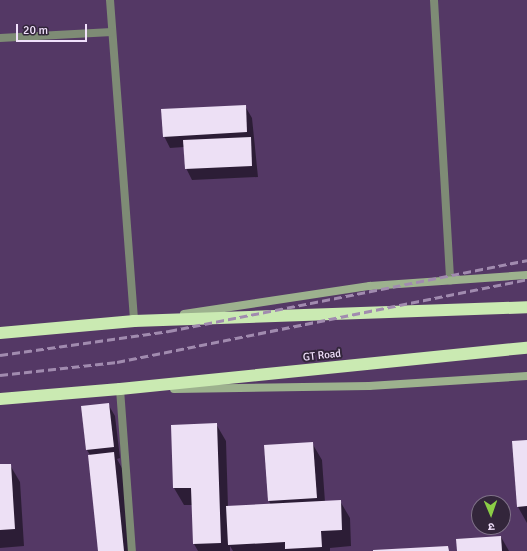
<!DOCTYPE html>
<html>
<head>
<meta charset="utf-8">
<style>
	body { margin:0 }
	#map { position:relative; width:527px; height:551px; overflow:hidden; background:#543865; font-family:Signika,"Noto Sans Devanagari",sans-serif }
	div>[style] { position:absolute }
	.shadow>* { inset:0; background:#0007 }
	.building>* { inset:0; background:#ede0f5 }
	.lane>* { height:8px; margin:-4px; padding:0 4px; transform-origin:4px; border-radius:4px; background:#7e8b75 }
	.street>* { height:8px; margin:-4px; padding:0 4px; transform-origin:4px; border-radius:4px; background:#7e8b75 }
	.secondary>* { height:8px; margin:-4px; padding:0 4px; transform-origin:4px; border-radius:4px; background:#9db28e }
	.highway>* { height:12px; margin:-6px; padding:0 6px; transform-origin:6px; border-radius:6px; background:#caeab2 }
	.rail>* { height:3px; margin-top:-1.5px; transform-origin:0; background:repeating-linear-gradient(90deg,#a18baf 0 8px,transparent 0 12px) }
	span { translate:-50% -50%; white-space:nowrap; text-align:center; line-height:1.15; -webkit-text-stroke:4px #33263b; paint-order:stroke }
	.street-label { font-size:11px; color:#f1e1fc }
	.north { position:absolute; left:471px; top:495px; width:40px; height:40px; box-sizing:border-box; background:#33263b; border:1px solid #7f7188; border-radius:50%; rotate:178deg; font-size:11px; font-weight:700; line-height:16px; text-align:center; color:#f1e1fc }
	.north::after { content:''; display:block; margin:auto; width:14px; height:18px; background:#8bce46; clip-path:polygon(50% 0,100% 100%,50% 72%,0 100%) }
	.scale { position:absolute; left:16px; top:24px; width:71px; height:18px; box-sizing:border-box; border:2px solid #f1e1fc; border-top:0; padding-left:5px; font-size:12px; line-height:14px; white-space:nowrap; color:#f1e1fc; -webkit-text-stroke:3px #33263b; paint-order:stroke }
</style>
</head>
<body>
<div id="map">
	<div class="shadow">
		<i style="clip-path:polygon(245px 106px,252px 118px,258px 177px,192px 180px,186px 168px,184px 147px,170px 148px,164px 136px)"></i>
		<i style="clip-path:polygon(108px 404px,115px 416px,120px 458px,117px 459px,123px 470px,132px 551px,99px 551px,90px 455px,87px 450px)"></i>
		<i style="clip-path:polygon(216px 424px,226px 441px,228px 507px,271px 505px,269px 501px,312px 443px,322px 460px,325px 502px,340px 501px,350px 518px,351px 546px,330px 548px,330px 551px,233px 551px,230px 546px,230px 551px,198px 551px,194px 544px,193px 505px,184px 505px,174px 488px,172px 426px)"></i>
		<i style="clip-path:polygon(527px 441px,527px 523px,518px 507px)"></i>
		<i style="clip-path:polygon(0 465px,10px 465px,20px 482px,24px 546px,0 548px)"></i>
		<i style="clip-path:polygon(501px 537px,509px 551px,458px 551px)"></i>
	</div>
	<div class="building">
		<i style="clip-path:polygon(246px 105px,247px 132px,163px 137px,161px 109px)"></i>
		<i style="clip-path:polygon(251px 137px,252px 166px,185px 169px,183px 140px)"></i>
		<i style="clip-path:polygon(109px 403px,114px 447px,86px 450px,81px 406px)"></i>
		<i style="clip-path:polygon(217px 423px,221px 543px,193px 544px,191px 488px,173px 488px,171px 425px)"></i>
		<i style="clip-path:polygon(527px 440px,527px 506px,517px 507px,512px 441px)"></i>
		<i style="clip-path:polygon(313px 442px,317px 498px,268px 501px,264px 445px)"></i>
		<i style="clip-path:polygon(114px 452px,124px 551px,98px 551px,88px 455px)"></i>
		<i style="clip-path:polygon(0 464px,11px 464px,15px 529px,0 530px)"></i>
		<i style="clip-path:polygon(341px 500px,342px 530px,321px 531px,322px 547px,285px 549px,285px 542px,228px 545px,226px 506px)"></i>
		<i style="clip-path:polygon(501px 536px,502px 551px,457px 551px,456px 539px)"></i>
		<i style="clip-path:polygon(448px 546px,449px 551px,373px 551px,373px 550px)"></i>
	</div>
	<div class="lane">
		<i style="left:110px;top:0;width:322px;rotate:85.7deg"></i>
		<i style="left:434px;top:0;width:281px;rotate:86.7deg"></i>
		<i style="left:0;top:38px;width:112px;rotate:-3.1deg"></i>
	</div>
	<div class="street">
		<i style="left:120px;top:389px;width:162px;rotate:85.8deg"></i>
	</div>
	<div class="secondary">
		<i style="left:184px;top:314px;width:188px;rotate:-8.6deg"></i>
		<i style="left:370px;top:286px;width:157px;rotate:-4deg"></i>
		<i style="left:174px;top:389px;width:195px;rotate:-0.9deg"></i>
		<i style="left:369px;top:386px;width:158px;rotate:-3.6deg"></i>
	</div>
	<div class="highway">
		<i style="left:0;top:333px;width:135px;rotate:-5.1deg"></i>
		<i style="left:134px;top:321px;width:393px;rotate:-2deg"></i>
		<i style="left:0;top:399px;width:120px;rotate:-4.8deg"></i>
		<i style="left:120px;top:389px;width:409px;rotate:-5.8deg"></i>
	</div>
	<div class="rail">
		<i style="left:0;top:355px;width:171px;rotate:-8.1deg"></i>
		<i style="left:169px;top:331px;width:365px;rotate:-11.2deg"></i>
		<i style="left:0;top:375px;width:118px;rotate:-6.3deg"></i>
		<i style="left:117px;top:362px;width:418px;rotate:-11.4deg"></i>
	</div>
	<div class="street-label">
		<span style="left:322px;top:356px;rotate:-6deg">GT Road</span>
	</div>
	<div class="north">उ</div>
	<div class="scale">20 m</div>
</div>
</body>
</html>
